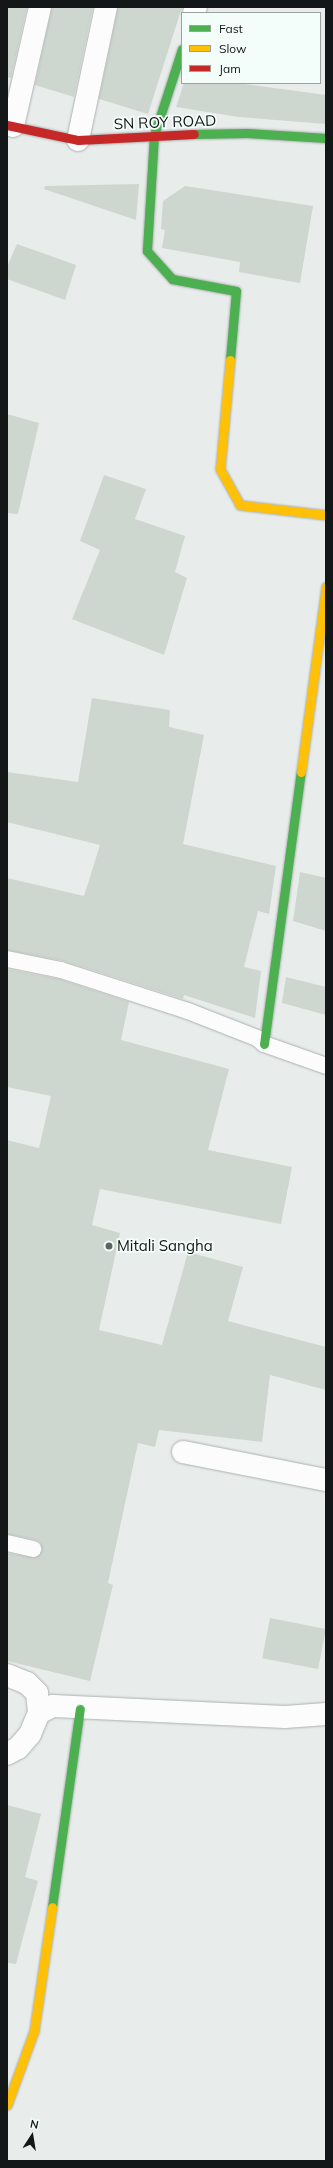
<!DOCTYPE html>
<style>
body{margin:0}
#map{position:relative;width:333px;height:2168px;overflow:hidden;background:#e8edec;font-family:Mulish,sans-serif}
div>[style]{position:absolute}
.building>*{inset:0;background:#cdd6cf;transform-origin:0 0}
.roads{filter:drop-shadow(0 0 1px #acb0af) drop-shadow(0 0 1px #acb0af)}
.lane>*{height:16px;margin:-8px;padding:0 8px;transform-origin:8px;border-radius:8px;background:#fcfcfc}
.street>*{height:22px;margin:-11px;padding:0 11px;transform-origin:11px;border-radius:11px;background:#fcfcfc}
.fast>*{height:9px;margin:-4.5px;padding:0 4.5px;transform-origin:4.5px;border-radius:4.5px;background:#4caf50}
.slow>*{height:9px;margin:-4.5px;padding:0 4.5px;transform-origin:4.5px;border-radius:4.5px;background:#ffc107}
.jam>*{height:9px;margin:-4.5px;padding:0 4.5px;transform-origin:4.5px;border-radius:4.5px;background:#c62828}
.dots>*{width:11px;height:11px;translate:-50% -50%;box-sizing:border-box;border:2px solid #f3fdfa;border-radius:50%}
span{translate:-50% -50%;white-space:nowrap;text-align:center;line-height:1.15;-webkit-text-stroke:3.5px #f3fdfa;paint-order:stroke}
.street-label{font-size:15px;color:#141717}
.poi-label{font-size:15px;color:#141717}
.left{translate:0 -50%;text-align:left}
.frame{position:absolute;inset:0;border:8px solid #141717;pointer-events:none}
.legend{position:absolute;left:181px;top:12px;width:140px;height:72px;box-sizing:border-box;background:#f3fdfa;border:1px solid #9aa19f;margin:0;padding:5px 7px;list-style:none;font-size:12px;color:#141717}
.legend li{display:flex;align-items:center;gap:8px;height:20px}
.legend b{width:20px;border:1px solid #9aa19f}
.north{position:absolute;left:12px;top:2116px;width:40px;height:40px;-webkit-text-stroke:3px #f3fdfa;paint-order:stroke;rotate:12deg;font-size:11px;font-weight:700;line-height:16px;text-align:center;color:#141717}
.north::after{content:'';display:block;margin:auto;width:14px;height:18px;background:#141717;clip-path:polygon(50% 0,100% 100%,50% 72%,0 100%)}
</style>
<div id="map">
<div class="building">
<div style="clip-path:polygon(7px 7px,27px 7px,11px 78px,7px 77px)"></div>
<div style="clip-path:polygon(52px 7px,93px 7px,74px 97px,35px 85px)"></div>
<div style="clip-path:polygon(118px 7px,182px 7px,148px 114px,99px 99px)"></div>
<div style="clip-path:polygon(184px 83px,237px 83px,326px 95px,326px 124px,239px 117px,176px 107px)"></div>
<div style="clip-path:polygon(139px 184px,136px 220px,44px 189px,45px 186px)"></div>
<div style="clip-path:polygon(185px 186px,313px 206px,300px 283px,239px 272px,240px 262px,162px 248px,165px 230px,161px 229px,163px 201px)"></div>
<div style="clip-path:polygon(17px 244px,76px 265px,65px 300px,7px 279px,7px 267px)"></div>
<div style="clip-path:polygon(7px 414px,39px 423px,18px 514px,7px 513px)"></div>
<div style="clip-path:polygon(104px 475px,146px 489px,135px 519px,185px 536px,175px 572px,187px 578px,164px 655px,72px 619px,100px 550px,80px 541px)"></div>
<div style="clip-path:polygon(92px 698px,170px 710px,169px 727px,204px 735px,183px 844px,276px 866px,269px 914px,258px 911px,244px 967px,261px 971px,255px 1018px,184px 995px,183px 999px,64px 961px,7px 950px,7px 878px,84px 896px,100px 845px,7px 822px,7px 772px,78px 782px)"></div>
<div style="clip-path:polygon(300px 872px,326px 878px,326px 931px,293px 921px)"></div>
<div style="clip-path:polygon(7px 969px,59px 979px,129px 1002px,121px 1040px,229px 1069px,208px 1150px,292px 1167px,281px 1224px,100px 1189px,92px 1225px,120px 1233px,99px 1330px,162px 1345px,188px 1252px,243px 1267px,228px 1321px,326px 1347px,326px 1390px,270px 1375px,262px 1442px,159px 1430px,155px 1447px,138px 1443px,108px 1583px,113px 1585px,90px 1681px,7px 1661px,7px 1553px,35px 1558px,42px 1551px,40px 1542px,36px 1540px,7px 1534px,7px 1140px,39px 1148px,51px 1096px,7px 1087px)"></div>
<div style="clip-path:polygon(286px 977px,326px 987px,326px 1015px,282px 1003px)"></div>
<div style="left:270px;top:1618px;width:57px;height:41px;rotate:11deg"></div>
<div style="clip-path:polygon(7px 1805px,41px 1814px,25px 1877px,38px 1881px,16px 1964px,7px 1963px)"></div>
</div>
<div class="roads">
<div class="lane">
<div style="left:7px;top:959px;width:55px;rotate:11.5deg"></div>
<div style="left:61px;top:970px;width:133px;rotate:17.9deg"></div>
<div style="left:188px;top:1011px;width:74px;rotate:21.4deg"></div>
<div style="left:257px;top:1038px;width:9px;rotate:41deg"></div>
<div style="left:264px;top:1044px;width:66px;rotate:19.5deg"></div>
<div style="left:7px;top:1543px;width:27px;rotate:13deg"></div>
</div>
<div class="street">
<div style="left:194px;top:13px;width:6px;rotate:-72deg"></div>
<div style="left:13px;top:126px;width:122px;rotate:-77.2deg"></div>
<div style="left:78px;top:140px;width:136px;rotate:-78.1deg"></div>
<div style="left:183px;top:1452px;width:146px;rotate:11.1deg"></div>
<div style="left:7px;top:1675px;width:22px;rotate:22deg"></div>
<div style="left:27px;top:1683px;width:14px;rotate:45deg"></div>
<div style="left:37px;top:1693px;width:20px;rotate:84deg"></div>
<div style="left:7px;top:1754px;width:13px;rotate:-29deg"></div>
<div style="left:18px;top:1748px;width:18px;rotate:-49deg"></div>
<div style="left:30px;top:1734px;width:23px;rotate:-67deg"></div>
<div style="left:39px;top:1713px;width:16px;rotate:-27deg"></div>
<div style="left:53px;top:1706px;width:232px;rotate:2.7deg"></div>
<div style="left:285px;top:1717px;width:41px;rotate:-4.2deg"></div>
</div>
<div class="fast">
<div style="left:182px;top:49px;width:90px;rotate:108deg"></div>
<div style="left:154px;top:135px;width:116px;rotate:93.5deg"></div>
<div style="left:147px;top:251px;width:38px;rotate:48deg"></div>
<div style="left:172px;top:279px;width:65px;rotate:10.6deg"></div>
<div style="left:236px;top:291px;width:69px;rotate:95deg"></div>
<div style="left:194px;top:134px;width:53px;rotate:-1.1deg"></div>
<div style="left:247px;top:133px;width:79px;rotate:3.6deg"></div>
<div style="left:264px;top:1044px;width:275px;rotate:-82.3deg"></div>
<div style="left:52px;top:1907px;width:200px;rotate:-82deg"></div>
</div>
<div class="slow">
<div style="left:230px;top:360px;width:109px;rotate:95.2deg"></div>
<div style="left:220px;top:469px;width:41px;rotate:60.9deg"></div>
<div style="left:240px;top:505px;width:87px;rotate:6.6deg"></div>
<div style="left:301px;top:772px;width:187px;rotate:-82.3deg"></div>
<div style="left:7px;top:2105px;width:79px;rotate:-70deg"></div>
<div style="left:34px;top:2031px;width:125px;rotate:-81.7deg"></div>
</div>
<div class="jam">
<div style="left:7px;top:125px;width:73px;rotate:11.9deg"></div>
<div style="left:78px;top:140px;width:116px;rotate:-3deg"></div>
</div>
</div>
<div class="dots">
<div style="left:109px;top:1246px;background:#5e6262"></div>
</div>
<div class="street-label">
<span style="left:165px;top:122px;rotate:-2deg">SN ROY ROAD</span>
</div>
<div class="poi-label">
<span class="left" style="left:117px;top:1246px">Mitali Sangha</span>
</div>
<div class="frame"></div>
<ul class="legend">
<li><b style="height:5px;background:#4caf50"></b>Fast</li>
<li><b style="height:5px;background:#ffc107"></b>Slow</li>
<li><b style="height:5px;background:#c62828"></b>Jam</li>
</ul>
<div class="north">N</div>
</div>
